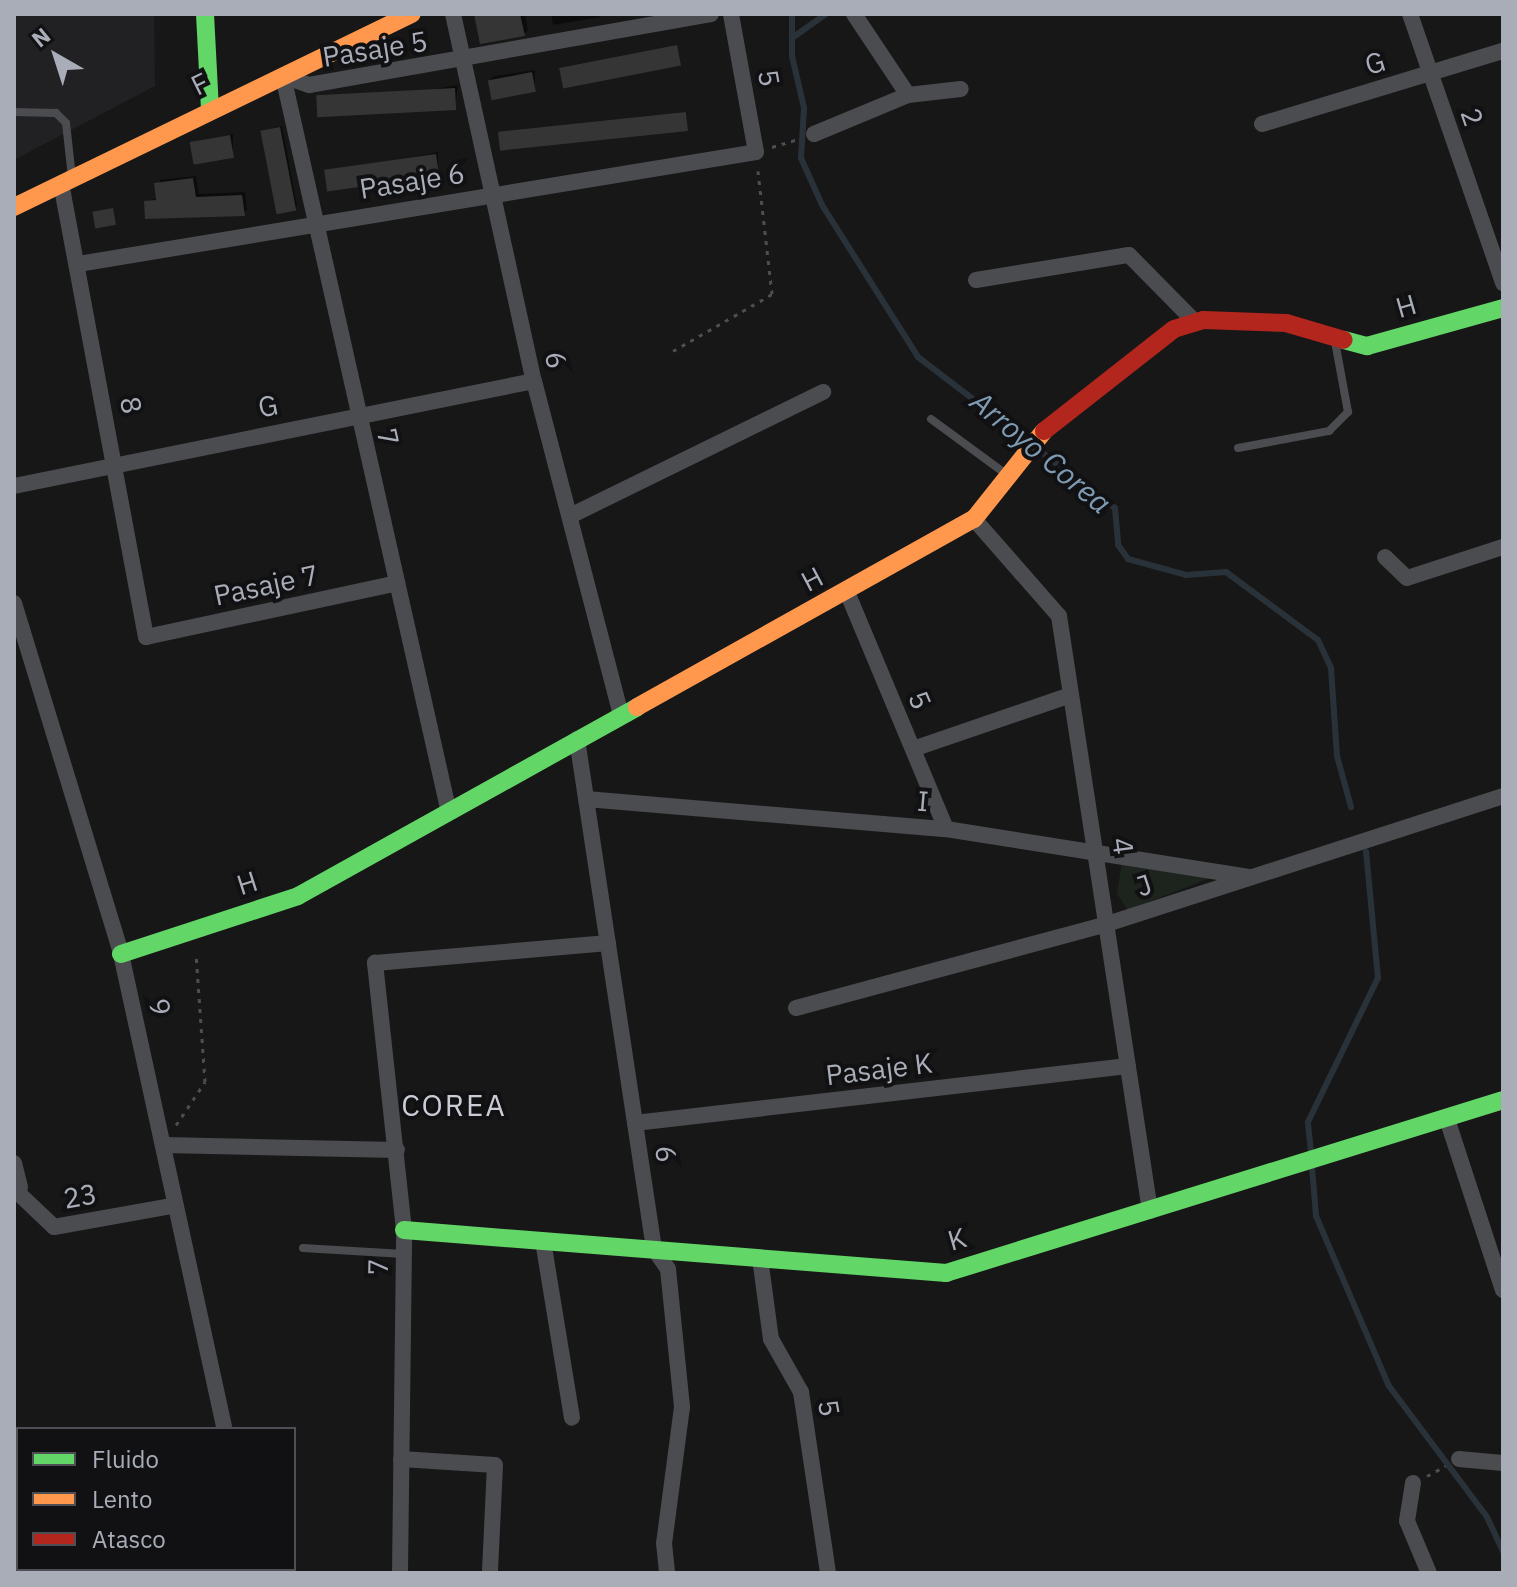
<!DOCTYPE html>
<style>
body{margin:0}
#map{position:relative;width:1517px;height:1587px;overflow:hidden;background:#171717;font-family:"IBM Plex Sans",sans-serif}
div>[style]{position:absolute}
.built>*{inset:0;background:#212123}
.green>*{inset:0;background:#1d241e}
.shadow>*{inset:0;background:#0007}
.stream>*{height:6px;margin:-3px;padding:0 3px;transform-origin:3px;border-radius:3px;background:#2a3239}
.building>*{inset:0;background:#353536;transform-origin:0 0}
.path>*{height:3px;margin-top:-1.5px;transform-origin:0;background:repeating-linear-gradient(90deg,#4d4e52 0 4px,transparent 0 10px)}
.lane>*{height:8px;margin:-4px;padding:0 4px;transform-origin:4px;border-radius:4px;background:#4b4c50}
.street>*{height:16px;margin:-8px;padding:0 8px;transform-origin:8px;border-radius:8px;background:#4b4c50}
.fast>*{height:18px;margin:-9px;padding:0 9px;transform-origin:9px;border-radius:9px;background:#63d668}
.slow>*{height:18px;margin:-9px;padding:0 9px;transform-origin:9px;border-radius:9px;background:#ff974d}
.jam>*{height:18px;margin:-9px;padding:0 9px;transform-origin:9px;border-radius:9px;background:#b3261e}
span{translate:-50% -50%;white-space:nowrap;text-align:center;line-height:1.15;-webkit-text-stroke:8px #111113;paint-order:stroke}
.street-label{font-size:28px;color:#a8adb8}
.water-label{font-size:30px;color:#7f9bb3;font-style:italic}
.neighbourhood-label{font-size:30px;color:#c9ccd4;letter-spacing:2px}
.frame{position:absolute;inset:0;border:16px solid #a8adb8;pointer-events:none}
.legend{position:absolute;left:16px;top:1427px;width:280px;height:144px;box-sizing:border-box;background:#111113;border:2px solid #4d4f55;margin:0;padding:10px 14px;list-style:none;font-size:24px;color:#a8adb8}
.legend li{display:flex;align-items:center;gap:16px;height:40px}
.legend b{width:40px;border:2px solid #4d4f55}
.north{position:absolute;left:16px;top:16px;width:80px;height:80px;-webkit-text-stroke:6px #111113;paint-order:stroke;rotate:321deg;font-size:22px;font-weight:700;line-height:32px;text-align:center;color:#a8adb8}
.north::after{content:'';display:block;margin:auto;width:28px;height:36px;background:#a8adb8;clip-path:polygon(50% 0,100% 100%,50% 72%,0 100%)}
</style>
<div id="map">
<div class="built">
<div style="clip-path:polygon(14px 14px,154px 14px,155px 86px,14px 160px)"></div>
</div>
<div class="green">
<div style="clip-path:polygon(1122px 862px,1210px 878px,1128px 910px,1117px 894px)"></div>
</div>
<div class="shadow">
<div style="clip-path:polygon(477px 14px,525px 14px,528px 30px,524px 34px)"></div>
<div style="clip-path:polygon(551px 14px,600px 14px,601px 17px,553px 25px)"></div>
<div style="clip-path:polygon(535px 70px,535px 90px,490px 80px,494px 76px)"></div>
<div style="clip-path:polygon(458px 85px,455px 108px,320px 112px,324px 108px)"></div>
<div style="clip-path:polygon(687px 112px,687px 129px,504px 145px)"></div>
<div style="clip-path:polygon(282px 126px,297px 206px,295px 208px,262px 131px)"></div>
<div style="clip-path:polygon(233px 134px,233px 156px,192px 143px,195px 141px)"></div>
<div style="clip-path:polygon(438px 152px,438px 174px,328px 176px,331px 173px)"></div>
<div style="clip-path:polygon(196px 176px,199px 194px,245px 192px,247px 211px,146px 202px,157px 198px,160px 180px)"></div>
</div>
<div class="stream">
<div style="left:792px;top:14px;width:42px;rotate:90deg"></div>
<div style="left:792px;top:56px;width:53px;rotate:77deg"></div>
<div style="left:804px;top:108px;width:50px;rotate:93.4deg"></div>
<div style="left:801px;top:158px;width:51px;rotate:65.9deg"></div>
<div style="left:822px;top:205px;width:180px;rotate:57.7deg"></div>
<div style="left:918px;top:357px;width:138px;rotate:37.4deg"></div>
<div style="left:792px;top:38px;width:42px;rotate:-35.2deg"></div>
<div style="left:1036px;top:448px;width:99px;rotate:37.2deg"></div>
<div style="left:1115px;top:508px;width:37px;rotate:85deg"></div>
<div style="left:1118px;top:545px;width:17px;rotate:54deg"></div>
<div style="left:1128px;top:559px;width:60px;rotate:15.4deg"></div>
<div style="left:1186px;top:575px;width:40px;rotate:-4.3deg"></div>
<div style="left:1226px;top:572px;width:114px;rotate:36.5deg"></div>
<div style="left:1318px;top:640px;width:31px;rotate:65deg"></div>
<div style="left:1331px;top:668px;width:88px;rotate:86.1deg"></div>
<div style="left:1337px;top:756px;width:53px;rotate:74.6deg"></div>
<div style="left:1311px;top:1152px;width:30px;rotate:-96deg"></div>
<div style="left:1308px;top:1122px;width:160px;rotate:-64.1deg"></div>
<div style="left:1378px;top:978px;width:127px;rotate:-95.4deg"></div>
<div style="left:1312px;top:1167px;width:49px;rotate:85.3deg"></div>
<div style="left:1316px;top:1216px;width:185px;rotate:66.8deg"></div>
<div style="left:1389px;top:1386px;width:164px;rotate:53.2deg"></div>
<div style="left:1487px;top:1517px;width:38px;rotate:65deg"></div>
</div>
<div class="building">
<div style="clip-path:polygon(474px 14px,520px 14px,525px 36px,480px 44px)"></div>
<div style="left:677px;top:45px;width:21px;height:120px;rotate:79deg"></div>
<div style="left:532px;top:72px;width:20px;height:45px;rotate:79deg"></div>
<div style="left:455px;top:88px;width:22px;height:139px;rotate:87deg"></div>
<div style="left:686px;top:112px;width:19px;height:189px;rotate:84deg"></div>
<div style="left:280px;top:127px;width:85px;height:20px;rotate:79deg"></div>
<div style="left:230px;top:135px;width:23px;height:41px;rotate:80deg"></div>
<div style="left:436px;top:154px;width:22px;height:113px;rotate:82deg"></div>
<div style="clip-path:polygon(193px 178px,196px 197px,242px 195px,245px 216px,145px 219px,144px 201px,156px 200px,154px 183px)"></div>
<div style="left:113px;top:208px;width:17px;height:21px;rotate:80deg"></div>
</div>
<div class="path">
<div style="left:772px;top:147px;width:28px;rotate:-17deg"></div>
<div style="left:673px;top:351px;width:114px;rotate:-29.9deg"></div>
<div style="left:772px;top:294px;width:124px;rotate:-96.5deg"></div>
<div style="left:176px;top:1125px;width:52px;rotate:-56deg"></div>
<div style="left:205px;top:1082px;width:129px;rotate:-94deg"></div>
<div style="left:1427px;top:1476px;width:21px;rotate:-29deg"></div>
</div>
<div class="lane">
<div style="left:14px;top:112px;width:42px;rotate:1.4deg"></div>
<div style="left:56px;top:113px;width:14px;rotate:45deg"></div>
<div style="left:66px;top:123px;width:54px;rotate:83.7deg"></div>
<div style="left:931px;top:419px;width:93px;rotate:36.3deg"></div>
<div style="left:1238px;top:448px;width:93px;rotate:-10.6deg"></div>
<div style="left:1329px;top:431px;width:27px;rotate:-45deg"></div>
<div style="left:1348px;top:412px;width:72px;rotate:-100.4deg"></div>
<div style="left:303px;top:1248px;width:101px;rotate:3.4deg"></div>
</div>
<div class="street">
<div style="left:453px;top:14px;width:376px;rotate:77.6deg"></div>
<div style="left:534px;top:381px;width:345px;rotate:75.4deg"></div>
<div style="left:854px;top:14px;width:97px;rotate:56.3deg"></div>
<div style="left:1410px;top:14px;width:285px;rotate:70.9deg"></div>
<div style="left:283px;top:76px;width:750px;rotate:77.3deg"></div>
<div style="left:283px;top:76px;width:28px;rotate:19deg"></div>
<div style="left:309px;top:85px;width:408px;rotate:-10deg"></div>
<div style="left:1262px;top:124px;width:252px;rotate:-16.9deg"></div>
<div style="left:814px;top:134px;width:102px;rotate:-22.5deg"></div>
<div style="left:908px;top:95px;width:53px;rotate:-6.5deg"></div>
<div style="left:61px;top:183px;width:462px;rotate:79.4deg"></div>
<div style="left:146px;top:637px;width:257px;rotate:-12.1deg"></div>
<div style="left:78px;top:264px;width:687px;rotate:-9.38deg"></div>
<div style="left:756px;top:152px;width:140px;rotate:-100.3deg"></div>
<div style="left:976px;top:280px;width:155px;rotate:-9.3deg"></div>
<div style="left:1129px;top:255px;width:94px;rotate:45.4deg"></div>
<div style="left:14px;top:486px;width:530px;rotate:-11.42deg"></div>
<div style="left:570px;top:516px;width:282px;rotate:-26.1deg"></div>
<div style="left:974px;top:519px;width:129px;rotate:48.8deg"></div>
<div style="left:1059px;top:616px;width:602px;rotate:81.3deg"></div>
<div style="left:1385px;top:557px;width:30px;rotate:44deg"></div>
<div style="left:1407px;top:578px;width:101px;rotate:-17.9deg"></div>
<div style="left:847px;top:592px;width:257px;rotate:67.3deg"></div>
<div style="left:14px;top:603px;width:367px;rotate:73deg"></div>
<div style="left:121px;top:954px;width:486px;rotate:77.7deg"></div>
<div style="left:577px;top:739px;width:516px;rotate:81.41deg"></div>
<div style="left:654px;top:1249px;width:24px;rotate:55deg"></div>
<div style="left:668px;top:1269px;width:139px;rotate:84.2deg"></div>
<div style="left:682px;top:1407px;width:137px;rotate:97.5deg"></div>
<div style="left:664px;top:1543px;width:30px;rotate:84deg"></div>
<div style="left:913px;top:749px;width:167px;rotate:-18.9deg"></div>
<div style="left:586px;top:799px;width:361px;rotate:4.8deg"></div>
<div style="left:946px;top:829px;width:308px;rotate:9deg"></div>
<div style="left:796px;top:1008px;width:322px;rotate:-15.1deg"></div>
<div style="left:1107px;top:924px;width:416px;rotate:-17.9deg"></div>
<div style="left:1447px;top:1119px;width:180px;rotate:71.9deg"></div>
<div style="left:635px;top:1123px;width:496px;rotate:-6.6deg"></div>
<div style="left:163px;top:1145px;width:234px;rotate:1.2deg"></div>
<div style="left:14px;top:1163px;width:25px;rotate:76deg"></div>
<div style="left:14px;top:1189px;width:55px;rotate:43.5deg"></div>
<div style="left:54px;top:1227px;width:120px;rotate:-10.1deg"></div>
<div style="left:543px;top:1241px;width:179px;rotate:80.7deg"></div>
<div style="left:760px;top:1258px;width:82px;rotate:82.3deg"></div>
<div style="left:771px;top:1339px;width:61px;rotate:60.5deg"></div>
<div style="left:801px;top:1392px;width:183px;rotate:81.5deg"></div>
<div style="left:401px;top:1459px;width:94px;rotate:3.7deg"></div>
<div style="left:495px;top:1465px;width:108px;rotate:92.7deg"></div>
<div style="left:1459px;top:1459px;width:44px;rotate:5.2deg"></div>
<div style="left:1413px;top:1483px;width:38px;rotate:99deg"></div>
<div style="left:1407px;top:1521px;width:56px;rotate:67.1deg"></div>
<div style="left:259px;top:1569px;width:4px;rotate:76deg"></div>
<div style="left:400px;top:1573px;width:343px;rotate:-89.3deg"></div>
<div style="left:404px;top:1230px;width:269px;rotate:-96.2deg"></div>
<div style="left:375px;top:963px;width:234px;rotate:-4.9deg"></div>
</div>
<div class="fast">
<div style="left:205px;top:14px;width:96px;rotate:87deg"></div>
<div style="left:1344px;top:340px;width:24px;rotate:15deg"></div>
<div style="left:1367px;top:346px;width:141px;rotate:-15.6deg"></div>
<div style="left:121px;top:954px;width:186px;rotate:-18.1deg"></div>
<div style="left:298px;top:896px;width:388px;rotate:-29.1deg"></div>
<div style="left:404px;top:1230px;width:544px;rotate:4.54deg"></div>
<div style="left:946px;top:1273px;width:583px;rotate:-17.25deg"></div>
</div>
<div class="slow">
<div style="left:14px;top:207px;width:442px;rotate:-25.9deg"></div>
<div style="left:637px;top:707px;width:386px;rotate:-29.2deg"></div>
<div style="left:974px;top:519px;width:112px;rotate:-51.5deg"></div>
</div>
<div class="jam">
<div style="left:1044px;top:431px;width:165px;rotate:-38.1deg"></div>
<div style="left:1174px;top:329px;width:31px;rotate:-17deg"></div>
<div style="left:1204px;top:320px;width:82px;rotate:2.1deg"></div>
<div style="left:1286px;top:323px;width:60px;rotate:16.3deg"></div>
</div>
<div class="street-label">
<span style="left:375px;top:49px;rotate:-9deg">Pasaje 5</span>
<span style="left:1375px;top:63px;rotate:-17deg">G</span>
<span style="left:769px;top:78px;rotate:80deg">5</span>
<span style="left:200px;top:84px;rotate:-26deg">F</span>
<span style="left:1472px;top:117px;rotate:71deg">2</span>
<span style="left:412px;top:181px;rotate:-9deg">Pasaje 6</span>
<span style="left:1406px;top:306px;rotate:-16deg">H</span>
<span style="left:556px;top:360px;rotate:77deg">6</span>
<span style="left:131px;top:405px;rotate:79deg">8</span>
<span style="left:268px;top:406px;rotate:-11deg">G</span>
<span style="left:388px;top:437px;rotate:77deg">7</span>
<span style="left:812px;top:579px;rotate:-28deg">H</span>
<span style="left:266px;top:585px;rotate:-12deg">Pasaje 7</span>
<span style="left:920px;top:700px;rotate:67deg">5</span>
<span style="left:923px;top:801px;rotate:5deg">I</span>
<span style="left:1123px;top:846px;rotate:82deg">4</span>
<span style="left:247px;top:883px;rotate:-18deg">H</span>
<span style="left:1144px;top:885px;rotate:-18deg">J</span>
<span style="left:160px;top:1007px;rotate:78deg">9</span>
<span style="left:879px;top:1069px;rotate:-7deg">Pasaje K</span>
<span style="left:666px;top:1154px;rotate:82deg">6</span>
<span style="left:80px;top:1196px;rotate:-10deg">23</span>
<span style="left:957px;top:1239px;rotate:-16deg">K</span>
<span style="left:378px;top:1267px;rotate:-89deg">7</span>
<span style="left:829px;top:1408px;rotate:80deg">5</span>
</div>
<div class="water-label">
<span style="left:1041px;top:452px;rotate:40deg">Arroyo Corea</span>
</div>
<div class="neighbourhood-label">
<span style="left:454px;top:1105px">COREA</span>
</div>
<div class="frame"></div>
<ul class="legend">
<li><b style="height:10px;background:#63d668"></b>Fluido</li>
<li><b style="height:10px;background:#ff974d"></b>Lento</li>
<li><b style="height:10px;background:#b3261e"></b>Atasco</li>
</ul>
<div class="north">N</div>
</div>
